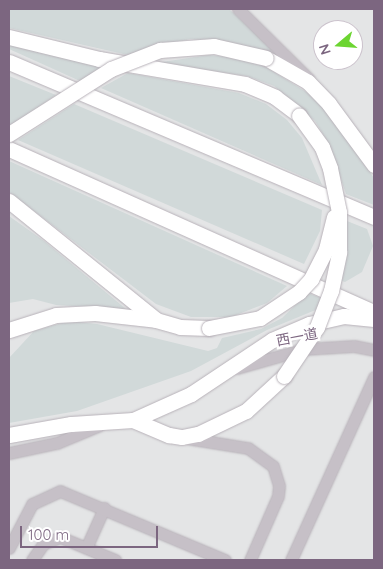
<!DOCTYPE html>
<meta charset="utf-8">
<style>
body{margin:0}
#map{position:relative;width:383px;height:569px;overflow:hidden;background:#f1f5f3;font-family:Quicksand,"Noto Sans SC",sans-serif}
div>[style]{position:absolute}
.built>*{inset:0;background:#e4e5e6}
.green>*{inset:0;background:#d1d9d9}
.roads{filter:drop-shadow(0 0 1px #b8b2b9) drop-shadow(0 0 1px #b8b2b9)}
.minor>*{height:11px;margin:-5.5px;padding:0 5.5px;transform-origin:5.5px;border-radius:5.5px;background:#c6c0c7}
.major>*{height:15px;margin:-7.5px;padding:0 7.5px;transform-origin:7.5px;border-radius:7.5px;background:#fff}
.bridges{filter:drop-shadow(0 0 1px #b8b2b9) drop-shadow(0 0 1px #b8b2b9)}
.major-bridge>*{height:15px;margin:-7.5px;padding:0 7.5px;transform-origin:7.5px;border-radius:7.5px;background:#fff}
span{translate:-50% -50%;white-space:nowrap;text-align:center;line-height:1.15;-webkit-text-stroke:5px #fff;paint-order:stroke}
.street-label{font-size:14px;color:#7c6680}
.frame{position:absolute;inset:0;border:10px solid #7c6680;pointer-events:none}
.north{position:absolute;left:313px;top:20px;width:50px;height:50px;box-sizing:border-box;background:#fff;border:1px solid #cbc2cc;border-radius:50%;rotate:252deg;font-size:14px;font-weight:700;line-height:20px;text-align:center;color:#7c6680}
.north::after{content:'';display:block;margin:auto;width:18px;height:22px;background:#6cd531;clip-path:polygon(50% 0,100% 100%,50% 72%,0 100%)}
.scale{position:absolute;left:20px;top:526px;width:138px;height:22px;box-sizing:border-box;border:2px solid #7c6680;border-top:0;padding-left:6px;font-size:15px;line-height:18px;white-space:nowrap;color:#7c6680;-webkit-text-stroke:4px #fff;paint-order:stroke}
</style>
<div id="map">
<div class="built">
<div style="clip-path:polygon(evenodd,9px 9px,374px 9px,374px 560px,9px 560px,9px 9px,323px 30px,353px 30px,353px 60px,323px 60px,323px 30px)"></div>
</div>
<div class="green">
<div style="clip-path:polygon(9px 9px,229px 9px,272px 49px,270px 53px,221px 41px,190px 39px,128px 55px,9px 28px)"></div>
<div style="clip-path:polygon(9px 45px,103px 67px,80px 81px,9px 49px)"></div>
<div style="clip-path:polygon(209px 55px,238px 58px,266px 67px,311px 95px,327px 111px,374px 178px,374px 205px,346px 194px,329px 144px,315px 121px,274px 86px,247px 76px,155px 63px)"></div>
<div style="clip-path:polygon(128px 73px,239px 93px,266px 104px,287px 120px,302px 138px,322px 185px,101px 88px)"></div>
<div style="clip-path:polygon(9px 76px,56px 95px,9px 127px)"></div>
<div style="clip-path:polygon(74px 104px,322px 210px,320px 231px,304px 264px,18px 140px)"></div>
<div style="clip-path:polygon(9px 161px,287px 286px,267px 303px,231px 317px,191px 317px,156px 304px,9px 192px)"></div>
<div style="clip-path:polygon(9px 216px,44px 241px,126px 309px,56px 305px,33px 299px,9px 303px)"></div>
<div style="clip-path:polygon(347px 221px,367px 229px,373px 246px,362px 272px,345px 282px,342px 281px)"></div>
<div style="clip-path:polygon(308px 293px,321px 298px,318px 309px,267px 330px,191px 371px,77px 411px,9px 423px,9px 358px,34px 331px,69px 321px,97px 324px,208px 351px,217px 348px,222px 338px,261px 329px,282px 318px)"></div>
</div>
<div class="roads">
<div class="minor">
<div style="left:238px;top:9px;width:100px;rotate:44.6deg"></div>
<div style="left:237px;top:368px;width:70px;rotate:-15.8deg"></div>
<div style="left:304px;top:349px;width:50px;rotate:-3.4deg"></div>
<div style="left:354px;top:346px;width:20px;rotate:11deg"></div>
<div style="left:186px;top:438px;width:63px;rotate:9.2deg"></div>
<div style="left:248px;top:448px;width:31px;rotate:36deg"></div>
<div style="left:273px;top:466px;width:21px;rotate:73deg"></div>
<div style="left:279px;top:486px;width:10px;rotate:96deg"></div>
<div style="left:278px;top:496px;width:70px;rotate:113.6deg"></div>
<div style="left:9px;top:453px;width:49px;rotate:-11.8deg"></div>
<div style="left:57px;top:443px;width:47px;rotate:-22.7deg"></div>
<div style="left:87px;top:546px;width:42px;rotate:-65.9deg"></div>
<div style="left:9px;top:548px;width:50px;rotate:-62.4deg"></div>
<div style="left:32px;top:504px;width:31px;rotate:-25deg"></div>
<div style="left:60px;top:491px;width:179px;rotate:22.7deg"></div>
<div style="left:32px;top:560px;width:19px;rotate:-55deg"></div>
<div style="left:43px;top:544px;width:18px;rotate:-22deg"></div>
<div style="left:60px;top:537px;width:60px;rotate:22.7deg"></div>
<div style="left:291px;top:560px;width:201px;rotate:-65.6deg"></div>
</div>
<div class="major">
<div style="left:9px;top:37px;width:93px;rotate:13.7deg"></div>
<div style="left:99px;top:59px;width:148px;rotate:9.7deg"></div>
<div style="left:245px;top:84px;width:33px;rotate:23deg"></div>
<div style="left:275px;top:97px;width:30px;rotate:37deg"></div>
<div style="left:266px;top:58px;width:48px;rotate:29.7deg"></div>
<div style="left:308px;top:82px;width:30px;rotate:46deg"></div>
<div style="left:329px;top:104px;width:76px;rotate:53.6deg"></div>
<div style="left:9px;top:62px;width:397px;rotate:23deg"></div>
<div style="left:9px;top:149px;width:400px;rotate:24.1deg"></div>
<div style="left:9px;top:201px;width:188px;rotate:38.9deg"></div>
<div style="left:9px;top:330px;width:49px;rotate:-17.7deg"></div>
<div style="left:56px;top:315px;width:39px;rotate:-3deg"></div>
<div style="left:95px;top:313px;width:61px;rotate:6.5deg"></div>
<div style="left:156px;top:320px;width:25px;rotate:16deg"></div>
<div style="left:180px;top:327px;width:29px;rotate:2deg"></div>
<div style="left:133px;top:420px;width:39px;rotate:23deg"></div>
<div style="left:169px;top:435px;width:13px;rotate:9deg"></div>
<div style="left:182px;top:437px;width:16px;rotate:-11deg"></div>
<div style="left:198px;top:434px;width:53px;rotate:-25.6deg"></div>
<div style="left:246px;top:411px;width:52px;rotate:-42.6deg"></div>
<div style="left:9px;top:435px;width:63px;rotate:-10.1deg"></div>
<div style="left:71px;top:424px;width:62px;rotate:-3.7deg"></div>
<div style="left:133px;top:420px;width:64px;rotate:-24.1deg"></div>
<div style="left:191px;top:394px;width:97px;rotate:-33.7deg"></div>
<div style="left:272px;top:340px;width:40px;rotate:-23.4deg"></div>
<div style="left:309px;top:324px;width:36px;rotate:-13deg"></div>
<div style="left:344px;top:316px;width:30px;rotate:6deg"></div>
</div>
</div>
<div class="bridges">
<div class="major-bridge">
<div style="left:9px;top:134px;width:121px;rotate:-32.5deg"></div>
<div style="left:111px;top:69px;width:53px;rotate:-21.2deg"></div>
<div style="left:160px;top:50px;width:54px;rotate:-4.2deg"></div>
<div style="left:214px;top:46px;width:53px;rotate:13deg"></div>
<div style="left:209px;top:328px;width:52px;rotate:-11.1deg"></div>
<div style="left:260px;top:318px;width:47px;rotate:-33.7deg"></div>
<div style="left:299px;top:292px;width:18px;rotate:-47deg"></div>
<div style="left:311px;top:279px;width:34px;rotate:-63deg"></div>
<div style="left:326px;top:249px;width:33px;rotate:-76deg"></div>
<div style="left:284px;top:376px;width:59px;rotate:-56deg"></div>
<div style="left:317px;top:327px;width:39px;rotate:-69deg"></div>
<div style="left:331px;top:291px;width:40px;rotate:-78deg"></div>
<div style="left:339px;top:252px;width:40px;rotate:-90deg"></div>
<div style="left:339px;top:212px;width:45px;rotate:-101.6deg"></div>
<div style="left:330px;top:168px;width:22px;rotate:-111deg"></div>
<div style="left:322px;top:147px;width:39px;rotate:-126deg"></div>
</div>
</div>
<div class="street-label">
<span style="left:297px;top:337px;rotate:-11deg">西一道</span>
</div>
<div class="frame"></div>
<div class="north">N</div>
<div class="scale">100 m</div>
</div>
